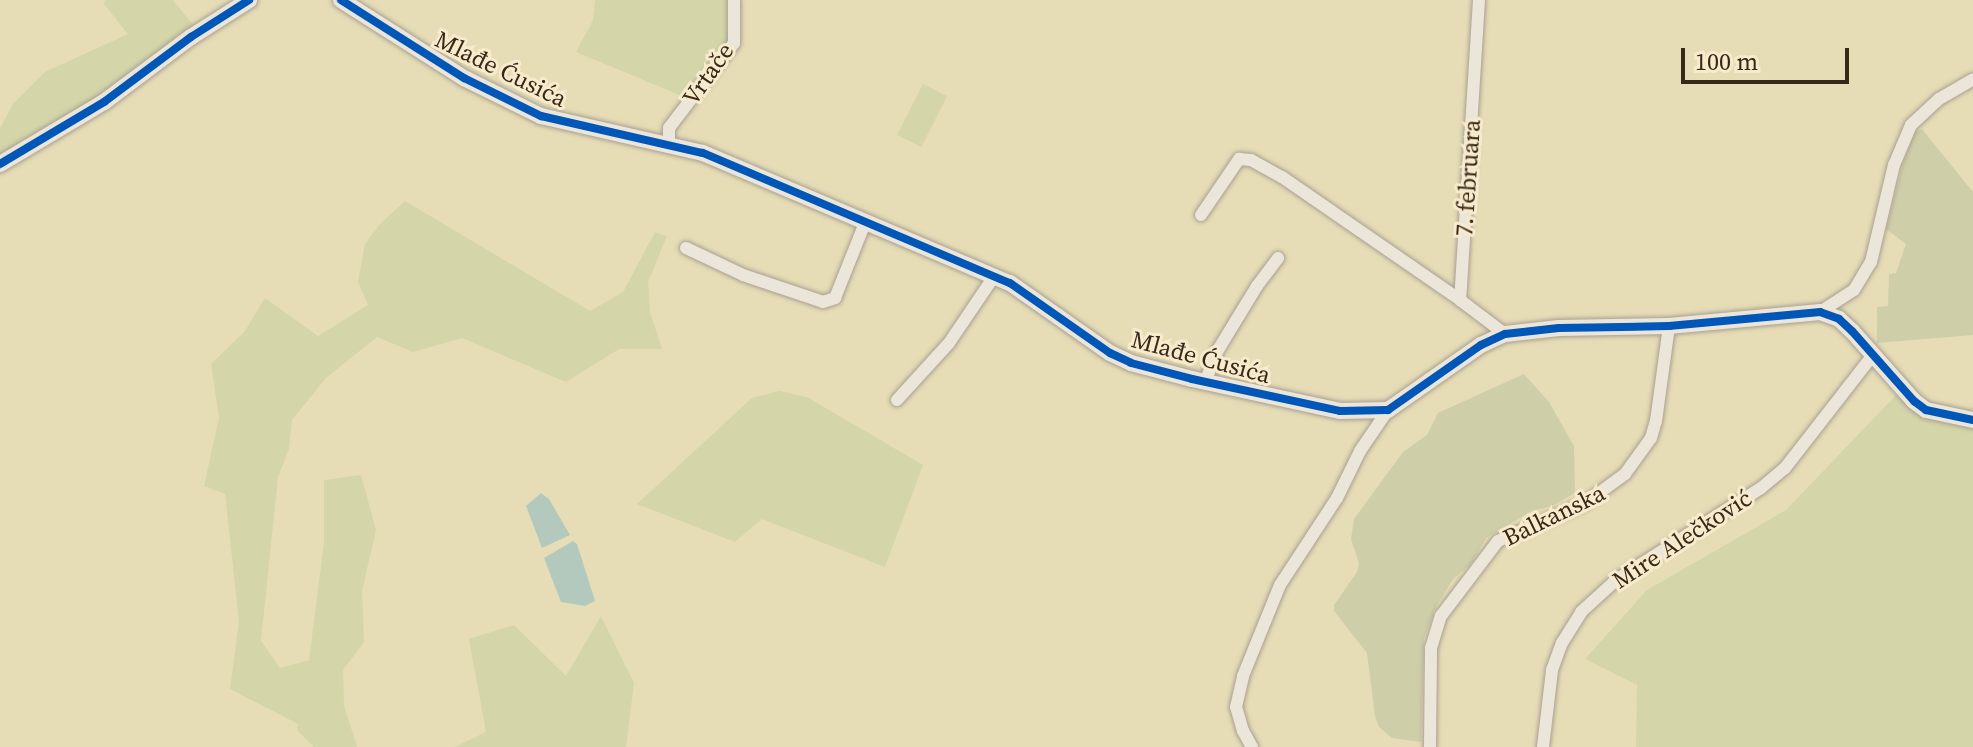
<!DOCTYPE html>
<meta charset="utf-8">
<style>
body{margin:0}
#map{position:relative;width:1973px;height:747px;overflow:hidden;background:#e4dcc8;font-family:"Source Serif 4",serif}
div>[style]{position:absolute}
.farmland>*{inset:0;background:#e6ddb6;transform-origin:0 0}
.green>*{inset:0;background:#d4d5a9;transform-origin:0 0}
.cemetery>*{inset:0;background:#cecea9}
.water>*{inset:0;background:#b4c9bd}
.roads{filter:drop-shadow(0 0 2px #a9a092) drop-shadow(0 0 2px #a9a092)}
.minor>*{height:12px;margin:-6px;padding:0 6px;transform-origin:6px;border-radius:6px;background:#ece6da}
.tertiary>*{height:16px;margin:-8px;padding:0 8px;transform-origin:8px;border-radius:8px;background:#ece6da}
.cycleway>*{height:8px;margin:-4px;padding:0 4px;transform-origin:4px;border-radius:4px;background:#0057b8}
span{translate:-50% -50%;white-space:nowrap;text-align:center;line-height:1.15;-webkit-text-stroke:6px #f7ebcb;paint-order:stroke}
.street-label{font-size:24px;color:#37281a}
.scale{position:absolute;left:1681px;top:48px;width:168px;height:36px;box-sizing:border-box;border:4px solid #37281a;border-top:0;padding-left:10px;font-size:24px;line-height:28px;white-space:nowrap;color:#37281a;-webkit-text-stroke:6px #f7ebcb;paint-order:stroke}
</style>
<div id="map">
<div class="farmland">
<div style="left:0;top:0;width:1973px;height:747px"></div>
</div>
<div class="green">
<div style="clip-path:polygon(107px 0,173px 0,193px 25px,105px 96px,0 156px,0 128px,13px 104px,45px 72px,128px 34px,103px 3px)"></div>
<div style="clip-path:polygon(595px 0,728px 0,730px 31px,726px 48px,682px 96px,576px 52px,593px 20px)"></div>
<div style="left:923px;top:84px;width:27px;height:57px;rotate:27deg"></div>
<div style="clip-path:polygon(405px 201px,590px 311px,623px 292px,655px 232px,667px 236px,648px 282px,650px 312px,662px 349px,619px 349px,566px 382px,462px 338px,413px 352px,377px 337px,326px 378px,292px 420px,289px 449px,278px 477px,261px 641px,280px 668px,309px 660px,324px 543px,324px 480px,361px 475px,376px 530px,362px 591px,364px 642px,343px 670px,344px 705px,357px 747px,314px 747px,297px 730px,298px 724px,230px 689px,239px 621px,225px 494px,204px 486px,219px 418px,211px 364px,245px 331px,265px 298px,318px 336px,368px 305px,358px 282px,365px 244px,381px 223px)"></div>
<div style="clip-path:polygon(779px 391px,807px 397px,923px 465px,885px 567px,762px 519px,735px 542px,637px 504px,752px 398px)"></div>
<div style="clip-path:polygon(1898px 393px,1973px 416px,1973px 747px,1636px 747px,1637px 685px,1585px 659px,1647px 590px,1786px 510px)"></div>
<div style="clip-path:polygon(601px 616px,634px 683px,626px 747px,455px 747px,486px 732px,469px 639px,514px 625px,566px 676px)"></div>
</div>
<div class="cemetery">
<div style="clip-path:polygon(1922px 129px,1973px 192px,1973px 335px,1877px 343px,1877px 307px,1888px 306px,1889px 274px,1896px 273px,1906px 244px,1886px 229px,1904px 159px,1915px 132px)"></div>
<div style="clip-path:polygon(1524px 374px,1549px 402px,1574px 446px,1575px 493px,1552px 506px,1532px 511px,1486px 538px,1471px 564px,1453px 579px,1437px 605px,1424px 638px,1421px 742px,1392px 738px,1379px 727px,1375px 716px,1367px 653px,1334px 611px,1334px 605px,1357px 572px,1359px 563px,1351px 539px,1354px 519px,1403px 452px,1427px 435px,1438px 413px)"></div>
</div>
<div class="water">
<div style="clip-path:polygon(541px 493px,549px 499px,570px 535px,542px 548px,526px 506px)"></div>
<div style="clip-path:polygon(573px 541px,577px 544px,595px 601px,585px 606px,561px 602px,544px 558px)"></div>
</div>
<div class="roads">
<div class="minor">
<div style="left:1479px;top:0;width:301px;rotate:93.6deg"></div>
<div style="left:1460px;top:300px;width:56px;rotate:37.1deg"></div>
<div style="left:669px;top:143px;width:15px;rotate:-90deg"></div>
<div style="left:669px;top:128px;width:107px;rotate:-52.6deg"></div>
<div style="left:734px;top:43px;width:43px;rotate:-90deg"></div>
<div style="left:1201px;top:215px;width:68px;rotate:-55.8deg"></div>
<div style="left:1239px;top:159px;width:12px;rotate:5deg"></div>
<div style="left:1251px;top:160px;width:35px;rotate:29deg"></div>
<div style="left:1282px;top:177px;width:216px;rotate:34.6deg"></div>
<div style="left:686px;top:248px;width:63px;rotate:25.3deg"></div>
<div style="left:743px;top:275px;width:84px;rotate:18.6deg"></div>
<div style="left:823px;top:302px;width:13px;rotate:-18deg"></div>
<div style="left:835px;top:298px;width:81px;rotate:-68.2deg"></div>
<div style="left:1820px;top:312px;width:40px;rotate:-32.9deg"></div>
<div style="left:1854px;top:290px;width:33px;rotate:-59deg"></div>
<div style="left:1871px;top:262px;width:100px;rotate:-76.7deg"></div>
<div style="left:1894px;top:165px;width:43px;rotate:-67deg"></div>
<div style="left:1911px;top:125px;width:38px;rotate:-43deg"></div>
<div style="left:1939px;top:99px;width:39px;rotate:-30deg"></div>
<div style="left:1205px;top:382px;width:35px;rotate:-68deg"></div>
<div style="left:1218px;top:350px;width:75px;rotate:-58.6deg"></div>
<div style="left:1257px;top:286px;width:35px;rotate:-53deg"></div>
<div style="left:897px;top:400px;width:77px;rotate:-47.6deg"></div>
<div style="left:949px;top:343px;width:78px;rotate:-55.9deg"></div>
<div style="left:1252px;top:747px;width:18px;rotate:-119deg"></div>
<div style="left:1243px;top:731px;width:25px;rotate:-106deg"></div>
<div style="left:1236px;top:707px;width:32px;rotate:-77deg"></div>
<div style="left:1243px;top:676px;width:98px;rotate:-67.9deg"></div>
<div style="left:1280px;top:585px;width:104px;rotate:-56.8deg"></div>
<div style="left:1337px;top:498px;width:52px;rotate:-63.9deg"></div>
<div style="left:1360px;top:451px;width:50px;rotate:-55.7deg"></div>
<div style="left:1430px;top:747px;width:99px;rotate:-89.4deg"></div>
<div style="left:1431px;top:648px;width:34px;rotate:-73deg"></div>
<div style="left:1441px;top:616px;width:94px;rotate:-52.8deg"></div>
<div style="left:1498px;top:541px;width:94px;rotate:-23.3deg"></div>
<div style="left:1584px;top:504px;width:51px;rotate:-36.2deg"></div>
<div style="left:1625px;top:474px;width:44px;rotate:-54.2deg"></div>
<div style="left:1651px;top:438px;width:18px;rotate:-74deg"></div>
<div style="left:1656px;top:421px;width:96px;rotate:-82.2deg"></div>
<div style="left:1543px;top:747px;width:78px;rotate:-83.3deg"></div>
<div style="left:1552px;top:670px;width:29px;rotate:-70deg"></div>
<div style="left:1562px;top:643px;width:36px;rotate:-58deg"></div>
<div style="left:1581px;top:612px;width:47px;rotate:-42.4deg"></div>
<div style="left:1616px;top:580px;width:172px;rotate:-32.4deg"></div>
<div style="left:1761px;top:488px;width:31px;rotate:-40deg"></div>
<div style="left:1785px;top:468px;width:143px;rotate:-52.1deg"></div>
</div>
<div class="tertiary">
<div style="left:341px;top:0;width:146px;rotate:32.4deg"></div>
<div style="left:464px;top:78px;width:86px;rotate:26.3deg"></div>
<div style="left:541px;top:116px;width:166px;rotate:12.9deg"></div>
<div style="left:703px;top:153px;width:333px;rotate:23deg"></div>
<div style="left:1010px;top:283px;width:122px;rotate:35deg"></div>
<div style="left:1110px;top:353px;width:23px;rotate:25deg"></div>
<div style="left:1131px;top:363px;width:63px;rotate:14.7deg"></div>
<div style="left:1192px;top:379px;width:151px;rotate:12.2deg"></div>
<div style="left:1340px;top:411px;width:48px;rotate:-1.2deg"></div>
<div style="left:1388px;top:410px;width:113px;rotate:-35deg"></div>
<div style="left:1481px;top:345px;width:26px;rotate:-25deg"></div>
<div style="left:1505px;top:334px;width:54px;rotate:-6.3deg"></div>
<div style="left:1559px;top:328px;width:110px;rotate:-1deg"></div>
<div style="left:1669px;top:326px;width:152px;rotate:-5.3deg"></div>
<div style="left:1820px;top:312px;width:20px;rotate:20deg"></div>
<div style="left:1839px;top:319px;width:18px;rotate:43deg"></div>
<div style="left:1852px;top:331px;width:94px;rotate:48.5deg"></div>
<div style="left:1914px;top:401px;width:15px;rotate:37deg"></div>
<div style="left:1926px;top:410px;width:48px;rotate:12deg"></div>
<div style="left:0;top:164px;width:121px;rotate:-30.8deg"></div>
<div style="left:104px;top:102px;width:109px;rotate:-36.8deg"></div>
<div style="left:191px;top:37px;width:69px;rotate:-32.5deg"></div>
</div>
</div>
<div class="cycleway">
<div style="left:341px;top:0;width:146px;rotate:32.4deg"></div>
<div style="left:464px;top:78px;width:86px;rotate:26.3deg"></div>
<div style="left:541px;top:116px;width:166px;rotate:12.9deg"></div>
<div style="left:703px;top:153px;width:333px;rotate:23deg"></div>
<div style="left:1010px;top:283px;width:122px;rotate:35deg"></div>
<div style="left:1110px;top:353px;width:23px;rotate:25deg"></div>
<div style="left:1131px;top:363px;width:63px;rotate:14.7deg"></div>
<div style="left:1192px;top:379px;width:151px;rotate:12.2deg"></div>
<div style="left:1340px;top:411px;width:48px;rotate:-1.2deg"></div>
<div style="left:1388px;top:410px;width:113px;rotate:-35deg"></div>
<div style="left:1481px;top:345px;width:26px;rotate:-25deg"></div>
<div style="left:1505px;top:334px;width:54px;rotate:-6.3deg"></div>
<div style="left:1559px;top:328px;width:110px;rotate:-1deg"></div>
<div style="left:1669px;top:326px;width:152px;rotate:-5.3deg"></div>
<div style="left:1820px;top:312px;width:20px;rotate:20deg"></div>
<div style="left:1839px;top:319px;width:18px;rotate:43deg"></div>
<div style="left:1852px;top:331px;width:94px;rotate:48.5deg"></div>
<div style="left:1914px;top:401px;width:15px;rotate:37deg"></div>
<div style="left:1926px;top:410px;width:48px;rotate:12deg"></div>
<div style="left:0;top:164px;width:121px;rotate:-30.8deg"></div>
<div style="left:104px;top:102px;width:109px;rotate:-36.8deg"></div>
<div style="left:191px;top:37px;width:69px;rotate:-32.5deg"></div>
</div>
<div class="street-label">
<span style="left:501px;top:69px;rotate:26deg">Mlađe Ćusića</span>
<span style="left:708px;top:74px;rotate:-55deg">Vrtače</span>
<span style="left:1468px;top:178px;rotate:-86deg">7. februara</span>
<span style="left:1201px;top:357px;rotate:15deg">Mlađe Ćusića</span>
<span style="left:1554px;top:515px;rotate:-26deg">Balkanska</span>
<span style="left:1682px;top:539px;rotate:-33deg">Mire Alečković</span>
</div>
<div class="scale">100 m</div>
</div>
